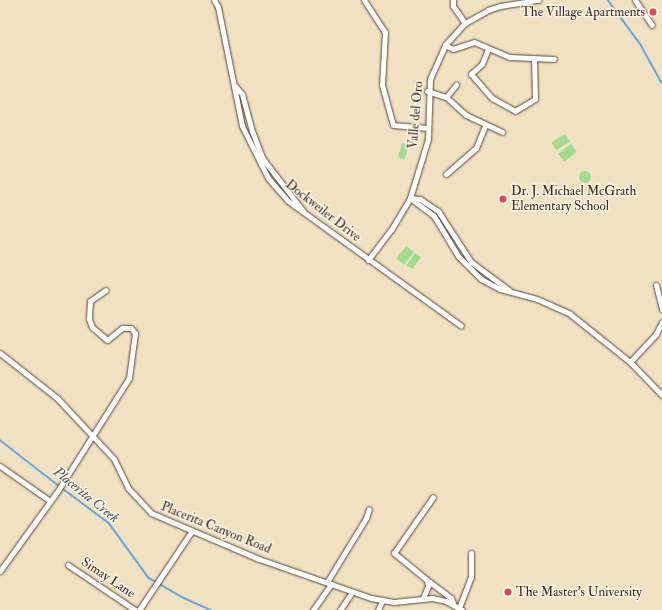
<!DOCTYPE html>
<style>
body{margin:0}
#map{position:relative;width:662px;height:610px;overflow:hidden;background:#f1e2c3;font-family:"IM FELL Double Pica",serif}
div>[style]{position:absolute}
.green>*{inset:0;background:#a4dc8f;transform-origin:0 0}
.round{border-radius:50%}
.stream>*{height:1.5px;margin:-0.75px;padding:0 0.75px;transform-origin:0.75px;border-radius:0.75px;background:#6ba5db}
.roads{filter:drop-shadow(0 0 1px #564637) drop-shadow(0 0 1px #564637)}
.minor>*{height:5px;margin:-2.5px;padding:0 2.5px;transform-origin:2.5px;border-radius:2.5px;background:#fff}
.dots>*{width:11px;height:11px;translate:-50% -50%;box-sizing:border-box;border:2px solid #fcf5e5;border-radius:50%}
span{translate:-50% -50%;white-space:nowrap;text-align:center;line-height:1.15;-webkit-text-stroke:3px #fcf5e5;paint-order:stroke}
.poi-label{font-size:13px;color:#3b2a1e}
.right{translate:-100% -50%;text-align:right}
.left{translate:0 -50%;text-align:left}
.street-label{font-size:13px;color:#3b2a1e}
.water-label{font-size:14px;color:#4c5560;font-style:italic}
</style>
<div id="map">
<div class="green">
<div style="left:565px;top:134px;width:9px;height:16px;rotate:58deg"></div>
<div style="left:402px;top:143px;width:7px;height:15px;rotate:16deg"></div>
<div style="left:571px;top:144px;width:10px;height:16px;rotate:53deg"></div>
<div class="round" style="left:579px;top:171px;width:12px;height:12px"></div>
<div style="left:406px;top:246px;width:10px;height:16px;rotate:37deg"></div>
<div style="left:415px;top:253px;width:7px;height:15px;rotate:34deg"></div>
</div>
<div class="stream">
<div style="left:608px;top:0;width:56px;rotate:53.7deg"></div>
<div style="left:641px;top:45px;width:43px;rotate:61.1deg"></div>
<div style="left:0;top:440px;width:75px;rotate:37.9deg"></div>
<div style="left:62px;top:488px;width:59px;rotate:36.7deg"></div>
<div style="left:109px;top:523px;width:68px;rotate:54deg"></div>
<div style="left:149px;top:578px;width:40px;rotate:29.7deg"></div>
<div style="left:184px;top:598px;width:30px;rotate:24deg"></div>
</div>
<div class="roads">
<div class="minor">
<div style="left:214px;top:0;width:8px;rotate:60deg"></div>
<div style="left:218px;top:7px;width:121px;rotate:78.6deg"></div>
<div style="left:242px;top:126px;width:58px;rotate:63.4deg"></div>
<div style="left:268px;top:178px;width:30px;rotate:49deg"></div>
<div style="left:288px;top:201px;width:213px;rotate:35.8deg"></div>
<div style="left:364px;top:0;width:38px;rotate:57deg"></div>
<div style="left:385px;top:32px;width:53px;rotate:93.2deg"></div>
<div style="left:382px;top:85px;width:41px;rotate:74.6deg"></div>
<div style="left:393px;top:125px;width:35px;rotate:5deg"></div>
<div style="left:453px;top:0;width:6px;rotate:90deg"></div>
<div style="left:453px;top:6px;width:21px;rotate:55deg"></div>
<div style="left:635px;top:0;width:30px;rotate:56deg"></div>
<div style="left:445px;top:45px;width:9px;rotate:27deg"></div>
<div style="left:453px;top:49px;width:22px;rotate:-18deg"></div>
<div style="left:474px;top:42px;width:39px;rotate:23deg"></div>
<div style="left:510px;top:57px;width:44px;rotate:2.6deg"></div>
<div style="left:488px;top:49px;width:16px;rotate:112deg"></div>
<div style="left:482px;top:64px;width:15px;rotate:138deg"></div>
<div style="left:471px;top:74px;width:32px;rotate:49deg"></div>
<div style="left:492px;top:98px;width:26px;rotate:29deg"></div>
<div style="left:515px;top:111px;width:23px;rotate:-31deg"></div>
<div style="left:535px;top:99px;width:40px;rotate:-91.4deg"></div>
<div style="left:235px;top:86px;width:11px;rotate:49deg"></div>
<div style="left:242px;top:94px;width:38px;rotate:75deg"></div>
<div style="left:252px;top:131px;width:30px;rotate:69deg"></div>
<div style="left:263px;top:159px;width:66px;rotate:52.4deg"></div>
<div style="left:427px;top:91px;width:20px;rotate:18deg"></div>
<div style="left:446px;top:97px;width:27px;rotate:42deg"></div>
<div style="left:466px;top:115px;width:40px;rotate:25deg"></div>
<div style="left:446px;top:97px;width:16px;rotate:-50deg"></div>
<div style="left:446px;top:174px;width:40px;rotate:-41deg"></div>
<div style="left:476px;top:148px;width:24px;rotate:-68deg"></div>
<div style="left:410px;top:198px;width:30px;rotate:37deg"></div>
<div style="left:434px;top:216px;width:47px;rotate:59deg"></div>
<div style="left:458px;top:256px;width:33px;rotate:45deg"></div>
<div style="left:481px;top:279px;width:21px;rotate:28deg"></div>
<div style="left:500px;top:289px;width:38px;rotate:15deg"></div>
<div style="left:537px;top:299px;width:36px;rotate:24deg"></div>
<div style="left:570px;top:314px;width:77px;rotate:38.7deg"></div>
<div style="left:630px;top:362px;width:46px;rotate:45.9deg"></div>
<div style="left:410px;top:198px;width:10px;rotate:6deg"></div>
<div style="left:420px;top:199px;width:22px;rotate:34deg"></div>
<div style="left:438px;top:211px;width:61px;rotate:57.1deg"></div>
<div style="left:471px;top:262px;width:47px;rotate:36.4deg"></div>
<div style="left:368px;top:260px;width:38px;rotate:-53deg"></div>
<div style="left:391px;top:230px;width:37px;rotate:-59deg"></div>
<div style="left:410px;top:198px;width:62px;rotate:-73deg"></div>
<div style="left:428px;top:139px;width:60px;rotate:-88.1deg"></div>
<div style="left:430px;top:79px;width:37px;rotate:-66deg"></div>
<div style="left:445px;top:45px;width:30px;rotate:-48deg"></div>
<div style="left:465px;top:23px;width:26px;rotate:-29deg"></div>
<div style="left:488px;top:10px;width:13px;rotate:-18deg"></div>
<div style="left:500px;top:6px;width:39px;rotate:-9deg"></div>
<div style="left:656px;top:285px;width:25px;rotate:76deg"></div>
<div style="left:0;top:353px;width:73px;rotate:38.3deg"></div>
<div style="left:57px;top:398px;width:83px;rotate:46.9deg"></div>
<div style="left:114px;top:459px;width:32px;rotate:64deg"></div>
<div style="left:128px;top:488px;width:34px;rotate:47deg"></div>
<div style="left:151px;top:513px;width:117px;rotate:23.1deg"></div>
<div style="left:259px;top:559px;width:119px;rotate:19.2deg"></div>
<div style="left:371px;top:598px;width:23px;rotate:10deg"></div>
<div style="left:394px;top:602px;width:38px;rotate:-6deg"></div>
<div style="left:432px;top:598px;width:14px;rotate:12deg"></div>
<div style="left:446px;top:601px;width:18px;rotate:29deg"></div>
<div style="left:630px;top:362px;width:38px;rotate:-47deg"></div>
<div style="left:656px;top:334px;width:13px;rotate:-63deg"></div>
<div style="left:0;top:466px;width:61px;rotate:35deg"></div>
<div style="left:68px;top:565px;width:81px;rotate:33.9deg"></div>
<div style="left:0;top:571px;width:97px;rotate:-54.2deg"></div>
<div style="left:57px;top:492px;width:135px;rotate:-57.7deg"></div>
<div style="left:129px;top:378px;width:45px;rotate:-82.4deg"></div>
<div style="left:135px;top:333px;width:6px;rotate:-129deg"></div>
<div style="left:131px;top:328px;width:9px;rotate:180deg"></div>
<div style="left:122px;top:328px;width:19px;rotate:141deg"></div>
<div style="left:107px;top:340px;width:20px;rotate:-139deg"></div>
<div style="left:92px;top:327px;width:9px;rotate:-111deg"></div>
<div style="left:89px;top:319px;width:18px;rotate:-87deg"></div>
<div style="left:90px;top:301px;width:19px;rotate:-35deg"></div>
<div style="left:427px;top:580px;width:30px;rotate:37deg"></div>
<div style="left:451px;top:598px;width:5px;rotate:68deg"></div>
<div style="left:327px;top:582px;width:75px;rotate:-58.6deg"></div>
<div style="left:366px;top:518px;width:9px;rotate:-72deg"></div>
<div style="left:423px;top:598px;width:13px;rotate:-67deg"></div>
<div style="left:428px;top:586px;width:6px;rotate:-99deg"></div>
<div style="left:427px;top:580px;width:43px;rotate:-140.7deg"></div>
<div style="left:394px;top:553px;width:68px;rotate:-55.1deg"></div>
<div style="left:459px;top:608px;width:33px;rotate:-69deg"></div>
<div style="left:471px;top:577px;width:24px;rotate:-90deg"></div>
<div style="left:139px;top:610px;width:94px;rotate:-56.3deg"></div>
<div style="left:313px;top:610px;width:32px;rotate:-55deg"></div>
<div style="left:340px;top:610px;width:22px;rotate:-56deg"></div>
<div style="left:378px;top:610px;width:10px;rotate:-66deg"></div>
</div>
</div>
<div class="dots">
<div style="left:653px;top:12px;background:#d1495b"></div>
<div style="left:503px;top:199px;background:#d1495b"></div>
<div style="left:508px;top:592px;background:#d1495b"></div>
</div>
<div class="poi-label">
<span class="right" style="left:645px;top:12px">The Village Apartments</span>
<span class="left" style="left:511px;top:199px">Dr. J. Michael McGrath<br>Elementary School</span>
<span class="left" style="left:516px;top:592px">The Master's University</span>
</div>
<div class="street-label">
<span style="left:416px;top:115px;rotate:-85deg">Valle del Oro</span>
<span style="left:323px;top:211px;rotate:38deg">Dockweiler Drive</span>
<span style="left:216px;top:528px;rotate:22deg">Placerita Canyon Road</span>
<span style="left:108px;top:578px;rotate:34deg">Simay Lane</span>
</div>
<div class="water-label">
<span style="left:86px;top:495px;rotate:39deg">Placerita Creek</span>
</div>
</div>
